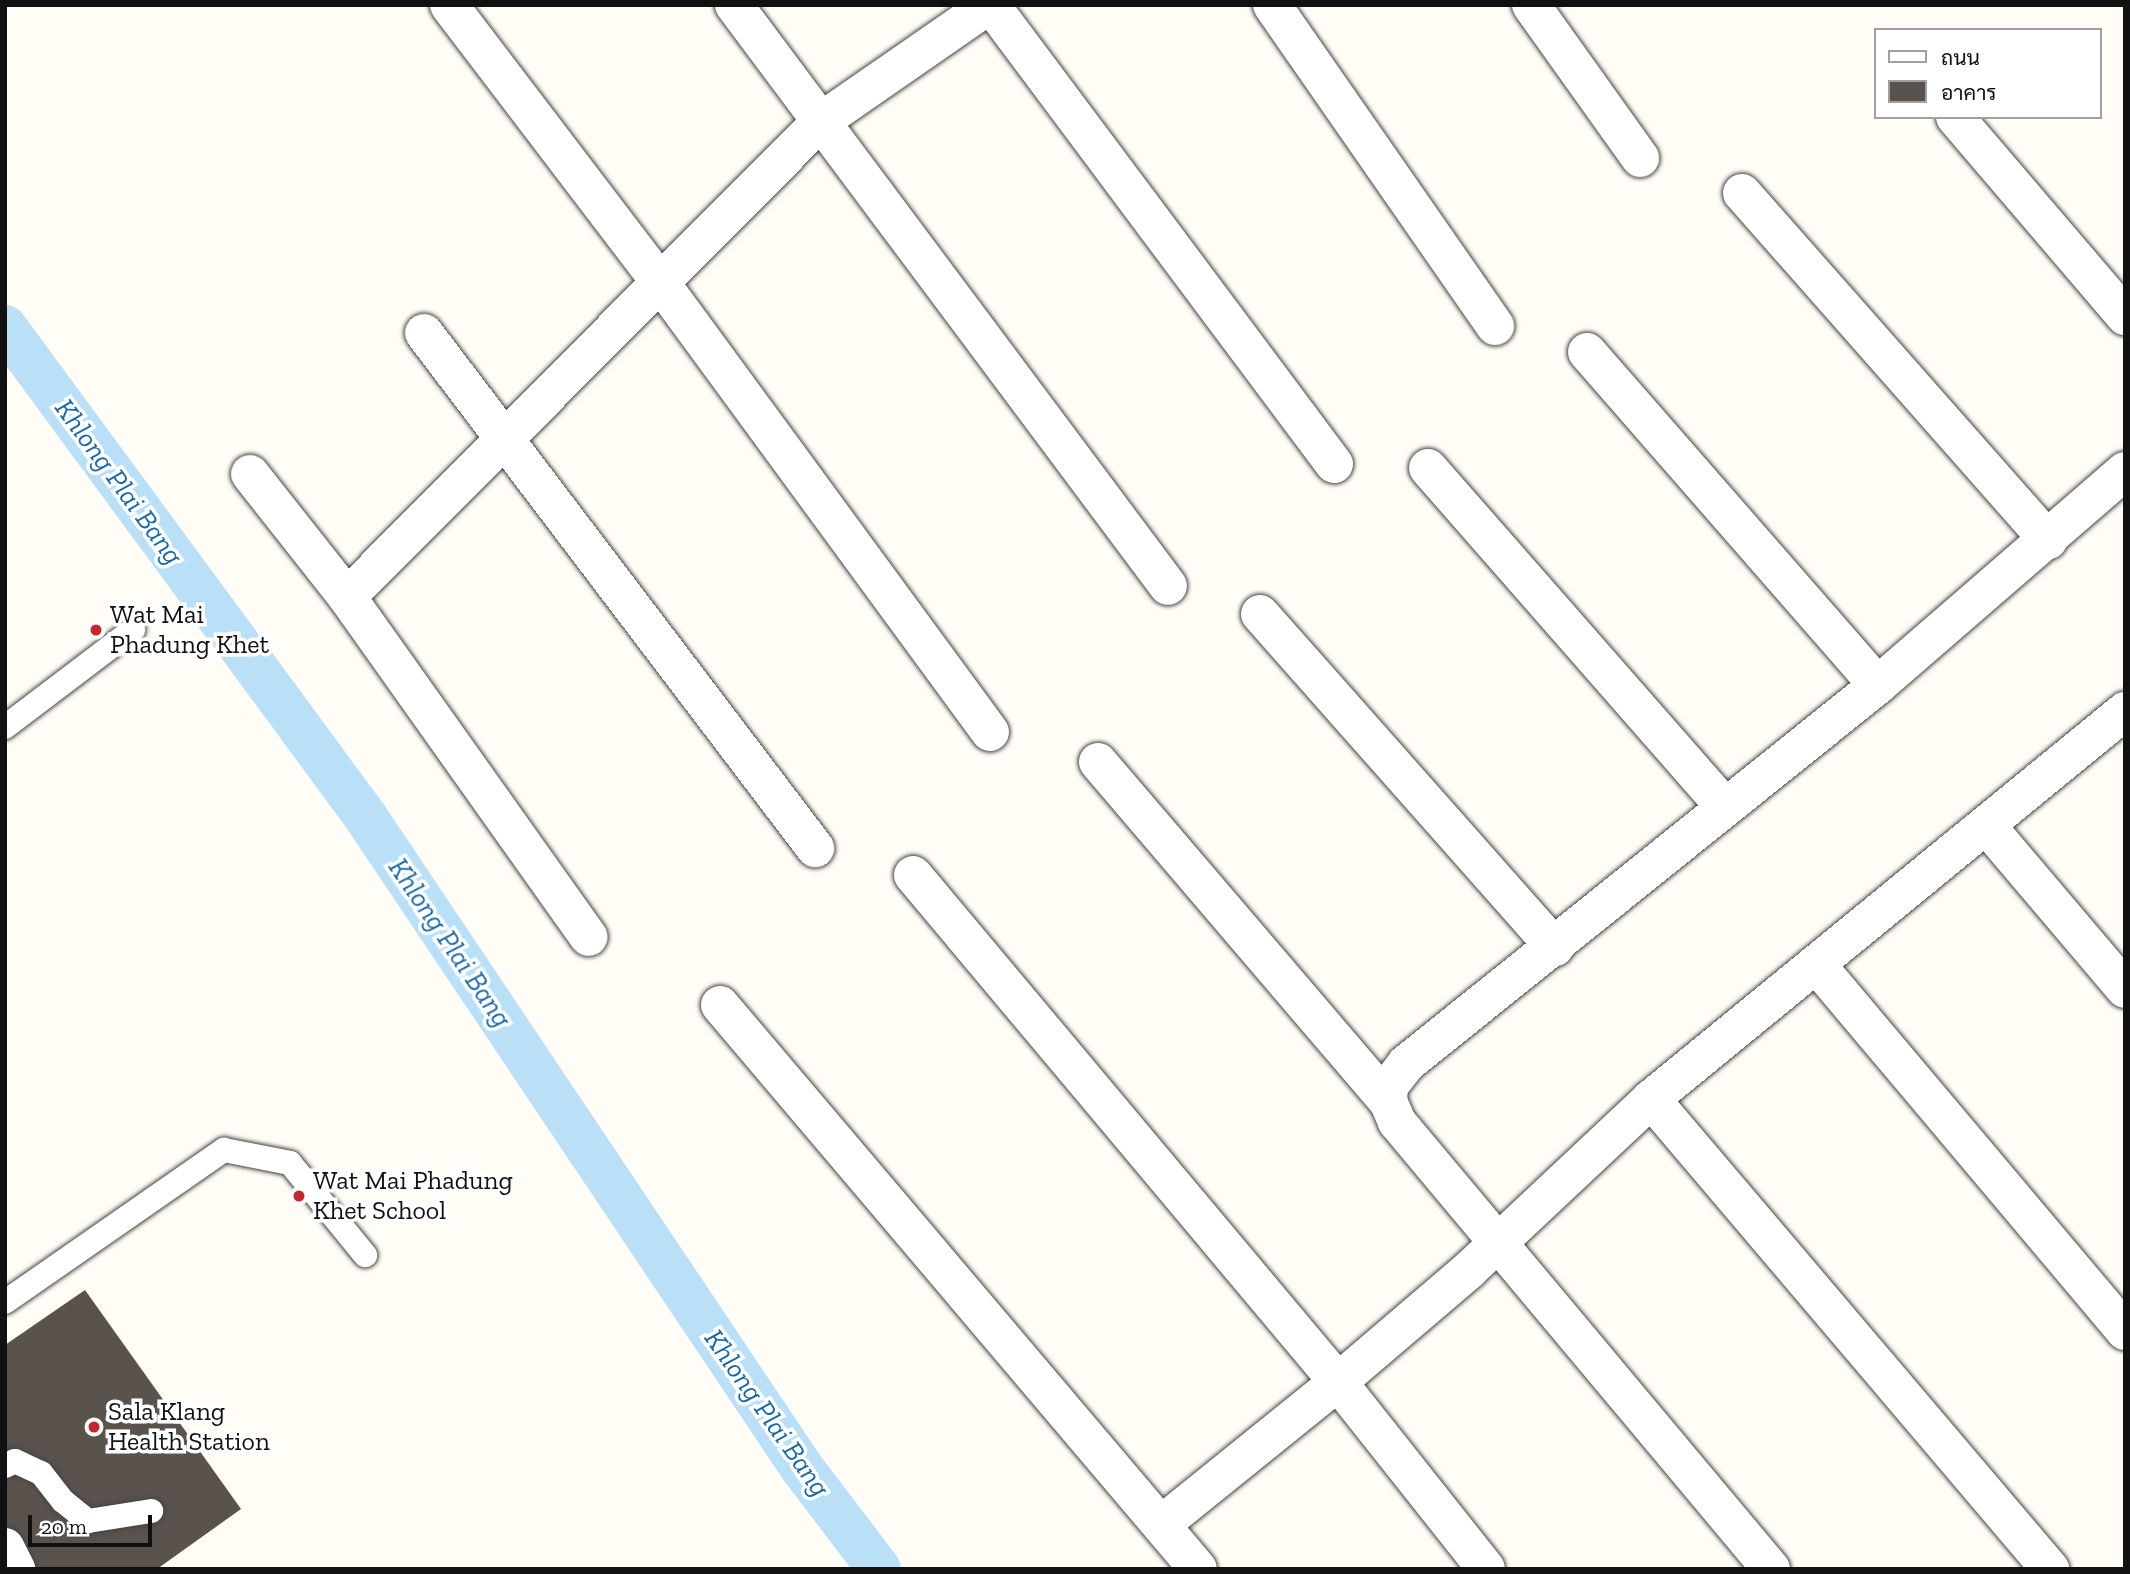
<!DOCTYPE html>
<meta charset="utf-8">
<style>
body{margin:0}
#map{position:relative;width:2130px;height:1574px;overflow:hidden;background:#fffdf5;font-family:"Zilla Slab",Sarabun,serif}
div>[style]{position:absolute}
.canal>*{height:44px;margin:-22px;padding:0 22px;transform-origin:22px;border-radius:22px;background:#b9e0f7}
.building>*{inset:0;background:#5a524d}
.roads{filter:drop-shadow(0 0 2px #444) drop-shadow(0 0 2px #444)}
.service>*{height:24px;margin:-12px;padding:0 12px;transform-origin:12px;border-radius:12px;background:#fff}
.minor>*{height:38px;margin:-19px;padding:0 19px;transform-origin:19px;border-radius:19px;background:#fff}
.tertiary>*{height:38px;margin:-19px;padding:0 19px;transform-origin:19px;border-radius:19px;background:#fff}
.dots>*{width:19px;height:19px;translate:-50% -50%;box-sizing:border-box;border:4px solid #fff;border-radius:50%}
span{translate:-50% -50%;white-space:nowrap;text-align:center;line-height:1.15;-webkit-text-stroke:7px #fff;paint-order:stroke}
.poi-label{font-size:26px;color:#111}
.left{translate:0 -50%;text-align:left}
.water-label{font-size:28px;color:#1768a6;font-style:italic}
.frame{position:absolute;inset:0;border:7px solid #111;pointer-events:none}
.legend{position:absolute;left:1874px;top:28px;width:228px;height:91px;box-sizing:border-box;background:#fff;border:2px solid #a0a0a0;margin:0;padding:9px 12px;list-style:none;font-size:21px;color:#111}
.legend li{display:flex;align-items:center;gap:14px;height:35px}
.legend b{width:35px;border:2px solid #a0a0a0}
.scale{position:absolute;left:28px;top:1515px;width:124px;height:32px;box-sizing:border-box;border:4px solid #111;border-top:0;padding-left:9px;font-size:21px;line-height:24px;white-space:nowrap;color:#111;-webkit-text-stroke:5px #fff;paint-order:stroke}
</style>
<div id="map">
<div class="canal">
<div style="left:5px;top:327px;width:607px;rotate:53.64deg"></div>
<div style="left:365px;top:816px;width:785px;rotate:56.17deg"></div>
<div style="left:802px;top:1468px;width:127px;rotate:52.7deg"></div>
</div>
<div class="building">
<div style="clip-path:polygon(85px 1290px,241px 1509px,157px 1569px,17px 1569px,5px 1544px,5px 1345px)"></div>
</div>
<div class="roads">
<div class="service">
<div style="left:5px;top:727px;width:161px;rotate:-37.2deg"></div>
<div style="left:5px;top:1302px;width:267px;rotate:-34.8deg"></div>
<div style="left:224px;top:1150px;width:67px;rotate:11.1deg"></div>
<div style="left:290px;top:1163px;width:119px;rotate:50.8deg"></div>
<div style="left:5px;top:1466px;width:11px;rotate:-27deg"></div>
<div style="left:15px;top:1461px;width:29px;rotate:25deg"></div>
<div style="left:41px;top:1473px;width:36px;rotate:52deg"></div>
<div style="left:63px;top:1501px;width:32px;rotate:39deg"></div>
<div style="left:88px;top:1521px;width:64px;rotate:-9deg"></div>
</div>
<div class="minor">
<div style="left:449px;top:5px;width:348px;rotate:52.7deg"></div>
<div style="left:660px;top:282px;width:558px;rotate:53.75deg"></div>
<div style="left:734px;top:5px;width:725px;rotate:53.24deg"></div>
<div style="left:991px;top:5px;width:573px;rotate:53.23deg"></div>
<div style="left:1272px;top:5px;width:391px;rotate:55.2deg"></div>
<div style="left:1531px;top:5px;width:188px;rotate:54.5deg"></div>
<div style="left:1955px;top:117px;width:262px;rotate:49.5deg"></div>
<div style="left:1742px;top:193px;width:463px;rotate:48.6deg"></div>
<div style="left:424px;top:333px;width:647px;rotate:52.79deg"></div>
<div style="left:1587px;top:352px;width:442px;rotate:48.9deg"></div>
<div style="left:1428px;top:468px;width:451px;rotate:48.8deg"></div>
<div style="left:250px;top:474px;width:157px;rotate:51.7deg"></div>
<div style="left:347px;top:597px;width:417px;rotate:54.6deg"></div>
<div style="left:347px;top:597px;width:670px;rotate:-45.12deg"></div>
<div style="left:820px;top:122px;width:206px;rotate:-34.7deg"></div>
<div style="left:1260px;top:614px;width:445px;rotate:48.5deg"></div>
<div style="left:1098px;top:762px;width:446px;rotate:49.5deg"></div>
<div style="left:1986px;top:825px;width:215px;rotate:49.7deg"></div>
<div style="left:913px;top:875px;width:662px;rotate:50.03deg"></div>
<div style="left:1338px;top:1382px;width:238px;rotate:51.6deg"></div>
<div style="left:1816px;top:964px;width:480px;rotate:49.9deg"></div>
<div style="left:720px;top:1005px;width:739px;rotate:49.72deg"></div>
<div style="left:1651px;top:1099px;width:617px;rotate:49.67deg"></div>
<div style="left:1162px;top:1524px;width:226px;rotate:-38.9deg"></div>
<div style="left:1338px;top:1382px;width:172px;rotate:-40.5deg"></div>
<div style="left:1469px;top:1270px;width:250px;rotate:-43.2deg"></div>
<div style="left:1651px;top:1099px;width:613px;rotate:-39.3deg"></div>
<div style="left:1771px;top:1569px;width:583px;rotate:-129.92deg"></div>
<div style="left:1397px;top:1122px;width:23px;rotate:-113deg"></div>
<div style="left:1388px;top:1101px;width:15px;rotate:-86deg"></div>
<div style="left:1389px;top:1086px;width:28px;rotate:-52deg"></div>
<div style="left:1406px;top:1064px;width:605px;rotate:-38.76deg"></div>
<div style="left:1878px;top:685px;width:327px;rotate:-40.9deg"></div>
</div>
<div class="tertiary">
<div style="left:5px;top:1547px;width:25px;rotate:63deg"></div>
</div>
</div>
<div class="dots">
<div style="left:96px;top:630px;background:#c4262e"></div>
<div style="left:299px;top:1196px;background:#c4262e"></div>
<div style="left:94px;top:1427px;background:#c4262e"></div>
</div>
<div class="poi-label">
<span class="left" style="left:110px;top:630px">Wat Mai<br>Phadung Khet</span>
<span class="left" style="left:313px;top:1196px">Wat Mai Phadung<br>Khet School</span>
<span class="left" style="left:108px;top:1427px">Sala Klang<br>Health Station</span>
</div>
<div class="water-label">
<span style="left:119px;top:482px;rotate:54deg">Khlong Plai Bang</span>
<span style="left:450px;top:943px;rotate:56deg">Khlong Plai Bang</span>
<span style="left:767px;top:1413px;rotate:55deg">Khlong Plai Bang</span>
</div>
<div class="frame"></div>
<ul class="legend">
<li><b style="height:9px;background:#fff"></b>ถนน</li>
<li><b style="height:19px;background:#5a524d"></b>อาคาร</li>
</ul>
<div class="scale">20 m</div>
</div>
